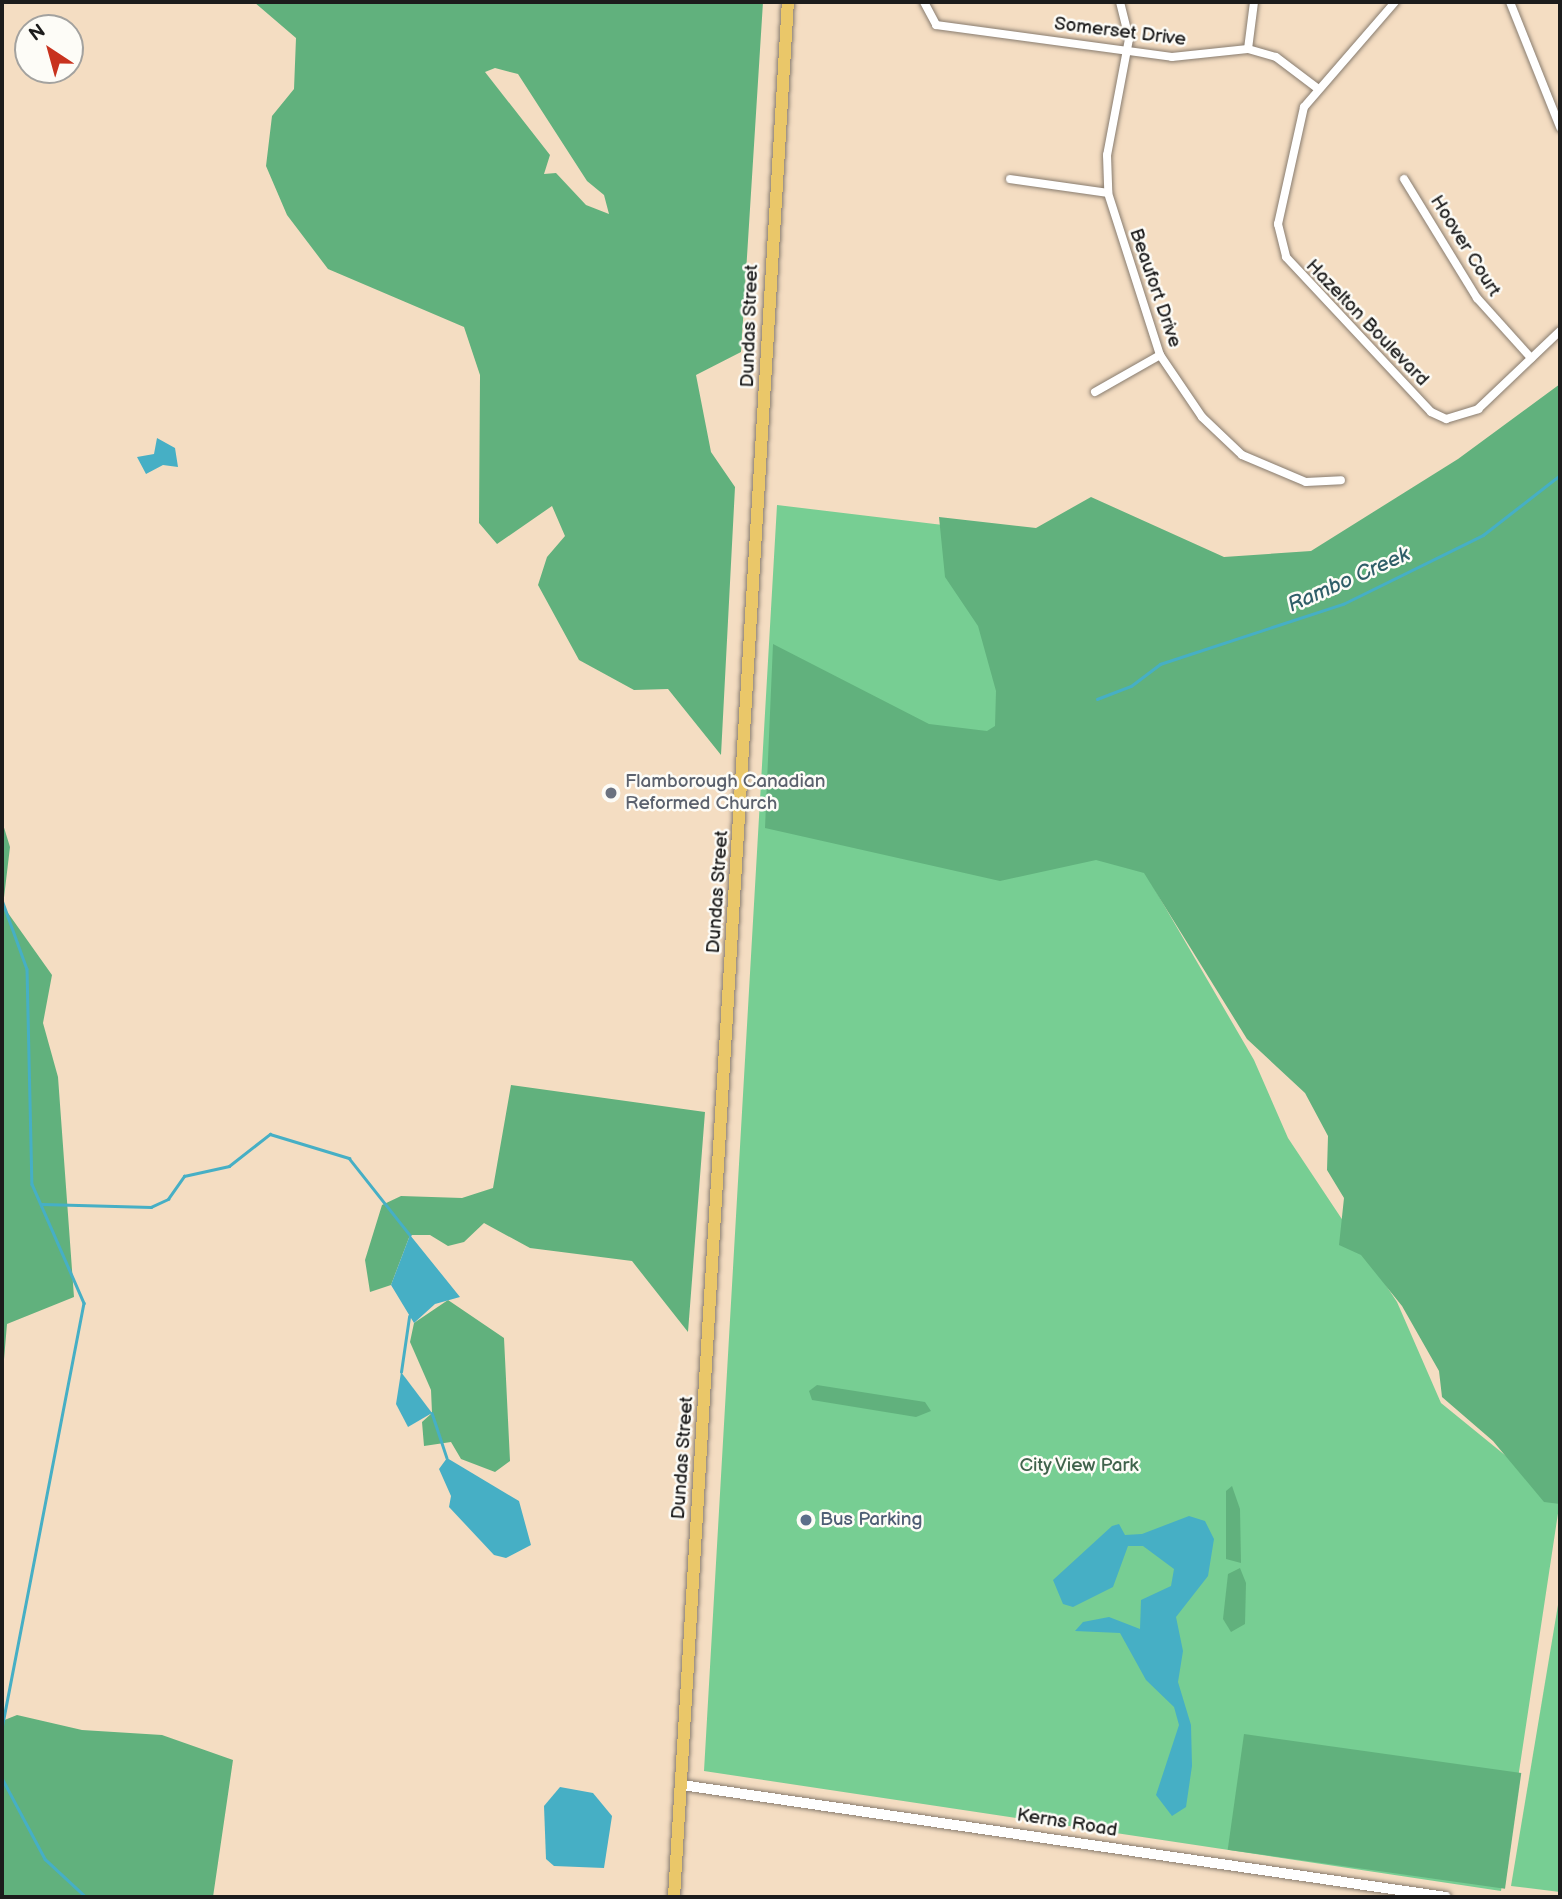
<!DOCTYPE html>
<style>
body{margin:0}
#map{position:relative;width:1562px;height:1899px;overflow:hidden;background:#f4ddc2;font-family:"Balsamiq Sans",sans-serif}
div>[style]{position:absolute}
.green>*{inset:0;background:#77ce93}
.forest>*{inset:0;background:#61b17d;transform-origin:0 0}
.water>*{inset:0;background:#46afc5}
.stream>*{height:2.5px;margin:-1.25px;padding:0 1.25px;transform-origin:1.25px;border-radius:1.25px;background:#46afc5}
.roads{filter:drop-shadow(0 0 2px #887c6f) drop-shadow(0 0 2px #887c6f)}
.minor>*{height:8px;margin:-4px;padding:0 4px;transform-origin:4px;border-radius:4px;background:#fff}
.tertiary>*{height:10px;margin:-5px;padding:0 5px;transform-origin:5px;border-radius:5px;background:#fff}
.primary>*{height:12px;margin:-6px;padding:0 6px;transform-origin:6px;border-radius:6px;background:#eac769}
.dots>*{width:19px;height:19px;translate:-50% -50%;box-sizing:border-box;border:4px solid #fdfcf7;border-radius:50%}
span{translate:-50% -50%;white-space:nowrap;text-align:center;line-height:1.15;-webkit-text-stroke:5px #fdfcf7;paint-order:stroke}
.street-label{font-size:19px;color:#1c1c1c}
.worship-label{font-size:19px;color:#5b616d}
.left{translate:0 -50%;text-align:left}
.park-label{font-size:19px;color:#40634c}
.service-label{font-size:19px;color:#4e5e75}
.water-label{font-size:21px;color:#2f5e68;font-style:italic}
.frame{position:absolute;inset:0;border:4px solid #1c1c1c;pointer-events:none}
.north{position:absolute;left:14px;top:14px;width:70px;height:70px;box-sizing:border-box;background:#fdfcf7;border:2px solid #a3a29f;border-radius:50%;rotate:324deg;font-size:19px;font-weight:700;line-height:28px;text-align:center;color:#1c1c1c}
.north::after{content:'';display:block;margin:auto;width:24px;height:32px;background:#c8321e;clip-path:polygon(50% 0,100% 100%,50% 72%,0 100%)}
</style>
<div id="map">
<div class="green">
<div style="clip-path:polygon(777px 505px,943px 525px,1254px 1060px,1288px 1138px,1397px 1302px,1441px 1403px,1560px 1500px,1501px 1891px,704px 1771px)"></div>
<div style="clip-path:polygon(1560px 1593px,1560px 1892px,1511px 1886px)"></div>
</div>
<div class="forest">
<div style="clip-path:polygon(evenodd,254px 2px,763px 2px,741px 352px,696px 375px,711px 452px,735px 487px,721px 755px,668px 689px,634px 690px,579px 660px,538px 585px,547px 557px,565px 536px,552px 506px,497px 544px,479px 523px,480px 375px,464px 327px,328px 269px,287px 215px,266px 166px,272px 116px,294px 89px,296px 38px,254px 2px,495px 68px,518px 74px,587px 181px,604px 195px,609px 214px,586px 205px,556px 173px,544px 174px,550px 155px,485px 72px,495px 68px)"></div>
<div style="clip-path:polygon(1560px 384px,1560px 1504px,1544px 1502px,1493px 1441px,1442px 1397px,1439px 1371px,1402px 1306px,1361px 1255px,1339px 1245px,1344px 1198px,1327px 1170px,1328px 1136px,1305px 1093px,1247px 1039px,1144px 873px,1096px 860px,1000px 881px,765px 828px,773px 644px,929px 724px,987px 731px,995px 726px,996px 691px,978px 626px,945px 577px,939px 517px,1036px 528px,1091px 497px,1224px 557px,1311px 551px,1458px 459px)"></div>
<div style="clip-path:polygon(2px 821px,10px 847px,3px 906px,52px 975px,43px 1023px,58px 1077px,74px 1297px,7px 1324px,2px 1383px)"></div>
<div style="clip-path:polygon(511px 1085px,705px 1112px,688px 1332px,632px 1261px,530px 1248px,484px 1223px,464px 1242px,448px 1246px,430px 1235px,410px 1235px,391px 1285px,370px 1292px,365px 1260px,382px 1205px,401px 1196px,462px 1198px,493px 1188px)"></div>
<div style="clip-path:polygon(448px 1300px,504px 1338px,510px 1461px,495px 1472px,461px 1459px,451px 1442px,424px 1446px,422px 1422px,432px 1413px,431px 1390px,410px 1342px,414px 1323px)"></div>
<div style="clip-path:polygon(817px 1385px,925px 1402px,931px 1411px,916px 1417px,812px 1400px,809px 1391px)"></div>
<div style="clip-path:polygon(1232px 1486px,1240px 1509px,1241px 1563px,1226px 1559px,1226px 1491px)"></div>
<div style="clip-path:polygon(1240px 1568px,1246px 1583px,1245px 1624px,1231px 1632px,1223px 1619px,1228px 1574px)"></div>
<div style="clip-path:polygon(17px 1715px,82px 1730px,162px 1735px,233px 1760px,213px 1897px,2px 1897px,2px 1721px)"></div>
<div style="left:1244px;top:1734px;width:280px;height:117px;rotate:8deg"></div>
</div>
<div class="water">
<div style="clip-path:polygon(157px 438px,175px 448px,178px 467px,163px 465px,146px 474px,137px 457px,154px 454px)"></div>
<div style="clip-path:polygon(410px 1235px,460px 1297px,435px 1304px,414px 1323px,391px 1285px)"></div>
<div style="clip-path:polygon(401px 1372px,432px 1413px,408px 1427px,396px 1404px)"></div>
<div style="clip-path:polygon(447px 1458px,519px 1501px,531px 1545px,506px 1558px,494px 1555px,449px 1507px,451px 1496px,439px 1469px)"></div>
<div style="clip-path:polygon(1189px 1516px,1205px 1521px,1214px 1539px,1208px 1576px,1176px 1617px,1183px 1651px,1178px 1682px,1191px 1725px,1192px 1766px,1186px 1807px,1172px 1816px,1156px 1795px,1179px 1725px,1174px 1707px,1146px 1680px,1120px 1633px,1075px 1631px,1083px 1622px,1109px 1617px,1140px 1629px,1141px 1600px,1171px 1586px,1174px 1569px,1143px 1546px,1128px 1546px,1113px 1587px,1073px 1607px,1063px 1604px,1053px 1580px,1112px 1526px,1119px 1524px,1125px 1535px,1142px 1534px)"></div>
<div style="clip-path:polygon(560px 1787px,593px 1793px,612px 1816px,604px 1868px,554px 1866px,546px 1859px,544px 1806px)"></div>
</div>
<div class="stream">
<div style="left:1097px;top:699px;width:36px;rotate:-21deg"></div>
<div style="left:1131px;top:686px;width:36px;rotate:-37deg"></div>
<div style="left:1160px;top:664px;width:193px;rotate:-18.2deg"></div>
<div style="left:1343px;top:604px;width:156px;rotate:-26.2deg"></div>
<div style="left:1483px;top:535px;width:98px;rotate:-37.9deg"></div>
<div style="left:2px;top:900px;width:73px;rotate:70.1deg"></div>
<div style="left:27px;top:969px;width:215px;rotate:88.7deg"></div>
<div style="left:32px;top:1184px;width:130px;rotate:66.4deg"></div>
<div style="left:84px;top:1303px;width:432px;rotate:100.9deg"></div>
<div style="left:42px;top:1204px;width:109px;rotate:1.6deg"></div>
<div style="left:151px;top:1207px;width:19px;rotate:-25deg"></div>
<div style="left:168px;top:1199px;width:28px;rotate:-55deg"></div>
<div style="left:184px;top:1176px;width:46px;rotate:-12.5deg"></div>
<div style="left:229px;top:1166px;width:52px;rotate:-38deg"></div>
<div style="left:270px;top:1134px;width:83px;rotate:16.9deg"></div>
<div style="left:349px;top:1158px;width:98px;rotate:51.6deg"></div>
<div style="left:401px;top:1372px;width:56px;rotate:-81.7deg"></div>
<div style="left:432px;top:1413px;width:47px;rotate:71.6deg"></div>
<div style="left:2px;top:1778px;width:92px;rotate:62deg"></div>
<div style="left:45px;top:1859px;width:56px;rotate:42.8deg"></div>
</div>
<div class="roads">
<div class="minor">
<div style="left:924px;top:2px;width:26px;rotate:62deg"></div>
<div style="left:936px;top:25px;width:238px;rotate:7.7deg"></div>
<div style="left:1172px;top:57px;width:76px;rotate:-6deg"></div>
<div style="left:1248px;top:49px;width:29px;rotate:16deg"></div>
<div style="left:1276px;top:57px;width:51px;rotate:37.1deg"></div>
<div style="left:1120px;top:2px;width:38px;rotate:76deg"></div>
<div style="left:1129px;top:39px;width:118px;rotate:100.7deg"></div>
<div style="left:1107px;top:155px;width:38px;rotate:88deg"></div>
<div style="left:1108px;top:193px;width:170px;rotate:72.2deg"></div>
<div style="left:1160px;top:355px;width:75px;rotate:55.9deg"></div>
<div style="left:1202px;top:417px;width:55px;rotate:43.5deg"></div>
<div style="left:1242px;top:455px;width:69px;rotate:22.9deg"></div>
<div style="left:1306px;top:482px;width:35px;rotate:-3deg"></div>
<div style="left:1395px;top:2px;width:139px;rotate:130.9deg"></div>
<div style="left:1304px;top:107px;width:120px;rotate:102.5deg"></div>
<div style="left:1278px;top:224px;width:34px;rotate:76deg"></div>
<div style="left:1286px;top:257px;width:212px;rotate:46.9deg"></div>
<div style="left:1431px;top:412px;width:17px;rotate:25deg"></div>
<div style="left:1446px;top:419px;width:34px;rotate:-17deg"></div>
<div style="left:1478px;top:409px;width:113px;rotate:-43.6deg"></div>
<div style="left:1510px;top:2px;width:135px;rotate:68.2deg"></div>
<div style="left:1248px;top:49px;width:47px;rotate:-82.7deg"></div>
<div style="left:1010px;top:179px;width:99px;rotate:8.1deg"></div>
<div style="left:1404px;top:179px;width:140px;rotate:58.5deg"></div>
<div style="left:1477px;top:298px;width:81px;rotate:48deg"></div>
<div style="left:1095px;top:392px;width:75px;rotate:-29.6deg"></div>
</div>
<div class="tertiary">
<div style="left:682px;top:1785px;width:772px;rotate:8.34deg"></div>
</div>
<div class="primary">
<div style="left:674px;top:1897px;width:1898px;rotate:-86.56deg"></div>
</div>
</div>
<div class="dots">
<div style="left:611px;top:793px;background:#6b7280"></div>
<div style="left:806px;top:1520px;background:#5c6f8a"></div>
</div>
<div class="street-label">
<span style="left:1120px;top:32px;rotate:7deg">Somerset Drive</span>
<span style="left:1465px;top:246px;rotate:58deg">Hoover Court</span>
<span style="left:1155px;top:288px;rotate:71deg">Beaufort Drive</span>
<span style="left:1367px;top:323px;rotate:46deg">Hazelton Boulevard</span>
<span style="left:750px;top:326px;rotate:-88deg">Dundas Street</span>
<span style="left:718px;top:892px;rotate:-86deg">Dundas Street</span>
<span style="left:683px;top:1458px;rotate:-86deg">Dundas Street</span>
<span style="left:1067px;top:1823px;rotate:9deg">Kerns Road</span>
</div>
<div class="worship-label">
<span class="left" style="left:625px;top:793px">Flamborough Canadian<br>Reformed Church</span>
</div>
<div class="park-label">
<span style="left:1079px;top:1466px">City View Park</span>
</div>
<div class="service-label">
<span class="left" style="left:820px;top:1520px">Bus Parking</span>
</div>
<div class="water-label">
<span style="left:1349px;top:580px;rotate:-24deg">Rambo Creek</span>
</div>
<div class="frame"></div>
<div class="north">N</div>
</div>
